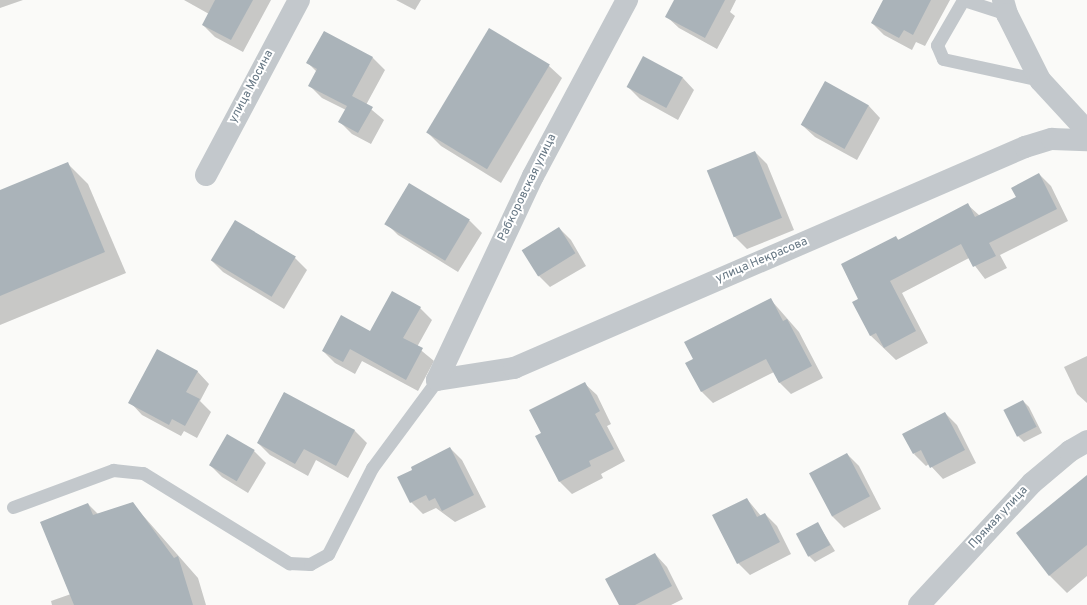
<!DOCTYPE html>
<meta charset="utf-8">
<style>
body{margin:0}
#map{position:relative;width:1087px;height:605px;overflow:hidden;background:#fafaf8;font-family:Overpass,sans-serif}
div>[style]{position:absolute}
.shadow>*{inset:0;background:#0003}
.building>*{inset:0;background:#aab3b9;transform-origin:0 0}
.service>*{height:13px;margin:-6.5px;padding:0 6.5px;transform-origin:6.5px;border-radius:6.5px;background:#c3c8cc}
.minor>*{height:22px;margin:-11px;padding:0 11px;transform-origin:11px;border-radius:11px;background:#c3c8cc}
span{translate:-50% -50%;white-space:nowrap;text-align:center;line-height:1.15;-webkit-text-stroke:4px #fff;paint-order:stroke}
.street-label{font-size:12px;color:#657683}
</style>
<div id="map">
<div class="shadow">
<div style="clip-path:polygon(0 0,23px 0,0 8px)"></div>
<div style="clip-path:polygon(184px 0,271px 0,243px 52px,215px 37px,203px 25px,209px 14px)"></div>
<div style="clip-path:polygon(396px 0,421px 0,415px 10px)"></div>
<div style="clip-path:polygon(675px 0,736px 0,730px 12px,735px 16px,717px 49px,679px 28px,666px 16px)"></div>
<div style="clip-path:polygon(885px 0,950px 0,925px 46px,916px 42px,912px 50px,884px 35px,872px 23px)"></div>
<div style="clip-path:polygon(489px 30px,549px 66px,562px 78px,501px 183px,441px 146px,429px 134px)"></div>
<div style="clip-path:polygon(324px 32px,373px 58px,385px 70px,366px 105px,384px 120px,371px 144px,352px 134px,340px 122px,346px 110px,322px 98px,310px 86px,317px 72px,308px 63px)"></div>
<div style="clip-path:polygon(682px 77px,694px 90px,678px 120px,640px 99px,628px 87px)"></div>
<div style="clip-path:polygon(868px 105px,880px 118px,857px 160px,815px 137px,802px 125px)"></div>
<div style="clip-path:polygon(755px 152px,767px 164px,794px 230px,747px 249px,735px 237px,708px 171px)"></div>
<div style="clip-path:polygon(67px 163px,88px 184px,126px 273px,0 325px,0 191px)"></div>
<div style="clip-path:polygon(1039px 174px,1051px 186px,1068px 221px,1000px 255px,1007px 268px,985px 279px,969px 258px,902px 293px,928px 343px,896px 360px,870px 335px,860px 299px,895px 237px,899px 240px,968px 205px,980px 216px,1017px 197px)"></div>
<div style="clip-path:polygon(409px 184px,470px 221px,482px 233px,458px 272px,398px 235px,386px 223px)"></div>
<div style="clip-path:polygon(559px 228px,571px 240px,586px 266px,550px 287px,538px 275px)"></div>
<div style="clip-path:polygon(295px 258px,307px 270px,284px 309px,223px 272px,211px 260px)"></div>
<div style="clip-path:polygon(771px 300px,799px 332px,823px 378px,791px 394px,779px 382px,774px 372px,713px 403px,702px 392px,687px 364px)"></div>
<div style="clip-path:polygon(420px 308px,432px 320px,417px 347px,434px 361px,418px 391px,362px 361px,355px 374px,335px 363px,323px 351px,371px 332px)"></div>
<div style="clip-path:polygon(1087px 356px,1087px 403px,1077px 394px,1064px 367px)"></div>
<div style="clip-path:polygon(197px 371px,209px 384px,200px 401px,211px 412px,197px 438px,184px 431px,181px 436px,142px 415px,130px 402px)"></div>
<div style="clip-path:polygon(584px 383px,597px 395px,611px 424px,607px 426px,625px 461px,601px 474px,603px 478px,572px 494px,560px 482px,537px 437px,543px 434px)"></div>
<div style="clip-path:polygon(284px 393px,355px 431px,367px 443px,348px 478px,316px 460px,308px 476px,270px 455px,258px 443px)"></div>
<div style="clip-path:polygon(1023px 401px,1029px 407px,1042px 433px,1024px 442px,1018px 436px)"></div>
<div style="clip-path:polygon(945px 413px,957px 425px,976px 463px,943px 479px,929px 464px,926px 466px,914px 454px)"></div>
<div style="clip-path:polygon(450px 448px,462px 460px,486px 507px,455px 522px,436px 508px,423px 514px,411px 502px,413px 470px)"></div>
<div style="clip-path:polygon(254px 451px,266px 463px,248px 493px,222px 477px,210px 465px)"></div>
<div style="clip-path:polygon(847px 454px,859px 466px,881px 509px,844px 528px,832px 516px)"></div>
<div style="clip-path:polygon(1087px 476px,1087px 576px,1067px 593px,1050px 576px,1017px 533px)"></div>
<div style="clip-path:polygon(747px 499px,761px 516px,765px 514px,777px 526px,791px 554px,750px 575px,738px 563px)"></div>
<div style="clip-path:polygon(132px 503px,198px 578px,206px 605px,52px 605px,51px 601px,71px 594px,88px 504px,98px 514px)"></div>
<div style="clip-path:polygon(818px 524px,835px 551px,815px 562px,809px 556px)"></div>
<div style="clip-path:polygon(655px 554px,667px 567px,683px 599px,671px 605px,620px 605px)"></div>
</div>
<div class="building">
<div style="clip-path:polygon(215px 0,253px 0,231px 40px,202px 25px)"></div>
<div style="clip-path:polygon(674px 0,725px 0,705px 38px,665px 17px)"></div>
<div style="clip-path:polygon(883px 0,931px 0,913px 35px,904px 30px,899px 38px,871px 23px)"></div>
<div style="left:489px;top:28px;width:71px;height:122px;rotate:31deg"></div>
<div style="clip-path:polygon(324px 31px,373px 57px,352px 96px,373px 107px,358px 133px,338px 122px,347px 106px,308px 86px,317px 69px,306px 63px)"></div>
<div style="left:643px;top:56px;width:45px;height:35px;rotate:28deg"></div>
<div style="left:825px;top:81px;width:50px;height:50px;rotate:29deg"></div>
<div style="left:755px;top:151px;width:72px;height:52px;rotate:68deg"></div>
<div style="clip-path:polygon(68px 162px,105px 252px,0 296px,0 190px)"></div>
<div style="clip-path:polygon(1039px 173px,1057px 209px,989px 243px,996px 256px,973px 267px,961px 244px,890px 281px,916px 331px,884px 348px,876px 333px,870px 336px,852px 302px,858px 299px,841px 264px,896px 236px,898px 240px,968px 203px,975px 217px,1016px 197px,1011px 188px)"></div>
<div style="left:409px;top:183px;width:71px;height:48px;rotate:31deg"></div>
<div style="left:235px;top:220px;width:71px;height:47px;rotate:31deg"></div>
<div style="left:559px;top:227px;width:31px;height:44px;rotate:58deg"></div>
<div style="clip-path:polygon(392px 291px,421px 307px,403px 338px,423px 348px,406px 380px,350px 349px,343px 362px,322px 351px,341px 315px,370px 331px)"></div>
<div style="clip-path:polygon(771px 298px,783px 321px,787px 319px,812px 366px,779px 383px,766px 359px,701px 392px,685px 363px,693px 359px,684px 342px)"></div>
<div style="clip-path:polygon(157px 349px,198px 371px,186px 392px,200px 399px,185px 426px,172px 419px,169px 425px,128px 403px)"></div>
<div style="clip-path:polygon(585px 382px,600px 411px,595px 414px,614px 449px,589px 461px,591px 466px,559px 482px,535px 436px,541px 433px,529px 410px)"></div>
<div style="clip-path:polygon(284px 392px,355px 430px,336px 466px,304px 449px,295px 464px,257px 443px)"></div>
<div style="left:1023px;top:400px;width:30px;height:22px;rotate:63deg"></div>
<div style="clip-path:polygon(945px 412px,965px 450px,930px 468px,921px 450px,913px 454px,902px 434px)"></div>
<div style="left:227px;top:434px;width:32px;height:36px;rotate:30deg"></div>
<div style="clip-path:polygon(450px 447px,474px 495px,442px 511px,435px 498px,429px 501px,426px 495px,410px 503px,397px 477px,412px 470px,411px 467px)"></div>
<div style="left:847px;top:453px;width:49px;height:43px;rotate:62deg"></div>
<div style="clip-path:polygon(1087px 475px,1087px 545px,1049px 576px,1016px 533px)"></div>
<div style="clip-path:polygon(747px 498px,757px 517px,765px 513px,780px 542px,737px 564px,712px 515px)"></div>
<div style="clip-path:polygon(133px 502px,174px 558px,178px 556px,193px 605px,74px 605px,40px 522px,88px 503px,93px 515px)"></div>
<div style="left:818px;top:522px;width:26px;height:25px;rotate:62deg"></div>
<div style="clip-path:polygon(655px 553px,672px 586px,635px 605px,619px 605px,605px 579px)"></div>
</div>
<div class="service">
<div style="left:963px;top:0;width:52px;rotate:120deg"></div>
<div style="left:937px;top:45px;width:15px;rotate:67deg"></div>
<div style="left:943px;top:59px;width:99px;rotate:12.2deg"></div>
<div style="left:964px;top:0;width:45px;rotate:18deg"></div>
<div style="left:13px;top:507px;width:107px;rotate:-20.3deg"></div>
<div style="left:113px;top:470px;width:30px;rotate:6deg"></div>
<div style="left:143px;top:473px;width:172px;rotate:31.7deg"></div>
<div style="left:289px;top:563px;width:21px;rotate:3deg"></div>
<div style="left:310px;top:564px;width:21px;rotate:-29deg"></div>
<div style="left:328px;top:554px;width:97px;rotate:-62.9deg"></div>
<div style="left:372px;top:468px;width:109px;rotate:-53.5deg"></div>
</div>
<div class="minor">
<div style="left:1003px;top:0;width:15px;rotate:74deg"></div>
<div style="left:1007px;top:14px;width:74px;rotate:63.4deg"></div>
<div style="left:1040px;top:80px;width:69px;rotate:47.3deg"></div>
<div style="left:206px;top:175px;width:198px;rotate:-62deg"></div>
<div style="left:437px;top:380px;width:78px;rotate:-8.9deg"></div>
<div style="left:514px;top:368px;width:557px;rotate:-23.39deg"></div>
<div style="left:1025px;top:147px;width:28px;rotate:-17deg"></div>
<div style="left:1052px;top:139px;width:35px;rotate:2deg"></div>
<div style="left:437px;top:380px;width:225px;rotate:-64.8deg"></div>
<div style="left:533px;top:176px;width:200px;rotate:-61.9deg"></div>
<div style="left:919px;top:605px;width:166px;rotate:-47.2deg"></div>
<div style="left:1032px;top:483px;width:50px;rotate:-40.1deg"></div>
<div style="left:1070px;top:451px;width:20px;rotate:-30deg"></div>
</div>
<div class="street-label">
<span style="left:252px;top:87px;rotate:-62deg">улица Мосина</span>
<span style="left:528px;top:188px;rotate:-64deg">Рабкоровская улица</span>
<span style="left:762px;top:261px;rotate:-23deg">улица Некрасова</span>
<span style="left:999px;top:518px;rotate:-47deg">Прямая улица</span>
</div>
</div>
